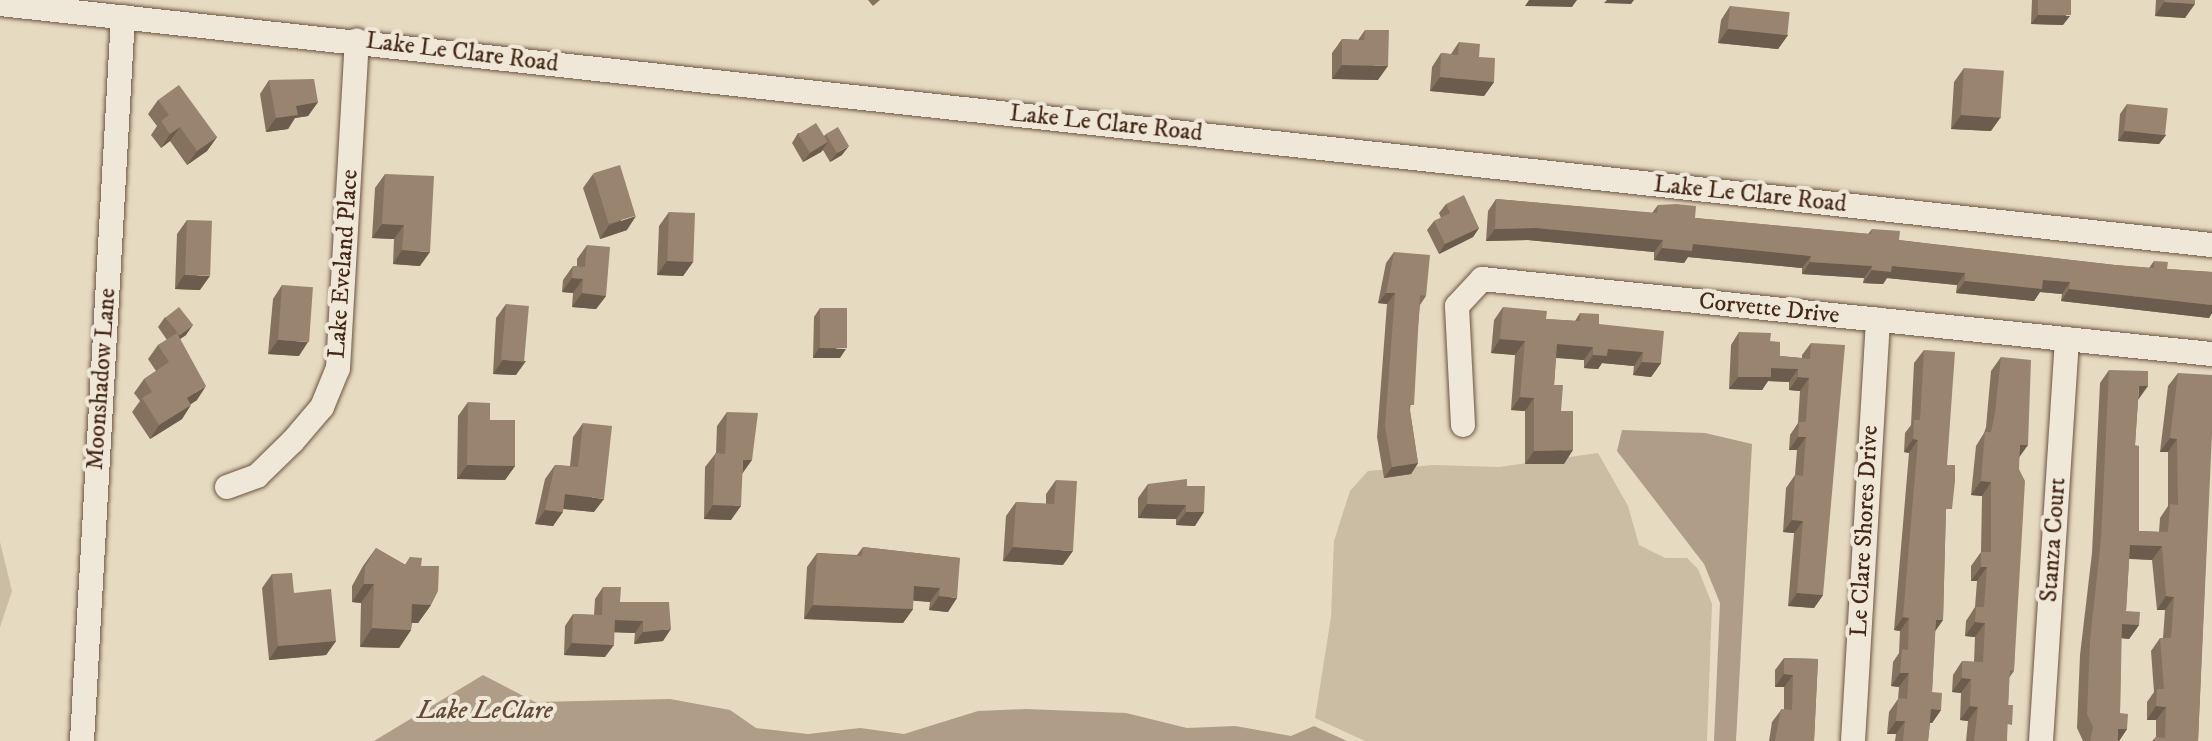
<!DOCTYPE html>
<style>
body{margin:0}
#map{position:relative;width:2212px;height:741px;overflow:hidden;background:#e6dac1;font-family:"IM FELL DW Pica",serif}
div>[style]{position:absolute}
.green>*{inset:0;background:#cbbca4}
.water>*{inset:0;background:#af9d87}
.roads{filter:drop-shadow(0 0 2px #6d5441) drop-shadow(0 0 2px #6d5441)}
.minor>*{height:24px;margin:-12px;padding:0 12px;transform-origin:12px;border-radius:12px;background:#efe7d7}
.wall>*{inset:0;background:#84725f}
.shaded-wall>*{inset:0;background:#6b5c4e}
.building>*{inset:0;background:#99846f;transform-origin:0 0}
span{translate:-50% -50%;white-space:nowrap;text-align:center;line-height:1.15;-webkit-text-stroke:8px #efe7d7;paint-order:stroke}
.street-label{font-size:24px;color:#452716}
.water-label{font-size:26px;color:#654a38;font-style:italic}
</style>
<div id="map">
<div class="green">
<div style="clip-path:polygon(1598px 453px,1628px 506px,1639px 545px,1665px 558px,1687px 558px,1698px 569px,1712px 604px,1707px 741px,1365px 741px,1315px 718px,1331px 617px,1334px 541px,1350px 491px,1368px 471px,1433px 465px,1499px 467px)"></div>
<div style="clip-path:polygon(0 542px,12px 591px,0 627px)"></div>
</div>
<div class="water">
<div style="clip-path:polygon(1622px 430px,1705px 433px,1752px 444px,1736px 741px,1714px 741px,1720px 603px,1704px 564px,1617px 451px)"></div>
<div style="clip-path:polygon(483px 675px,535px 702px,670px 699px,730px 710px,756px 728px,808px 734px,860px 728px,904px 734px,978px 711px,1026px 709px,1126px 713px,1187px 728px,1235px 726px,1291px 736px,1314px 726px,1347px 741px,374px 741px)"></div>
</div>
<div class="roads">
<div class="minor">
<div style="left:0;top:4px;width:2225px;rotate:6.22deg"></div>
<div style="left:1463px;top:425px;width:119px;rotate:-92.9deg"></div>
<div style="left:1457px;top:306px;width:37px;rotate:-47deg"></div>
<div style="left:1482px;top:279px;width:734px;rotate:5.87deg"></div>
<div style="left:227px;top:487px;width:32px;rotate:-20deg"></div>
<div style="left:257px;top:476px;width:50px;rotate:-44.2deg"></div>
<div style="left:293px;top:441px;width:45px;rotate:-49.5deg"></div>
<div style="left:322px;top:407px;width:42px;rotate:-67.7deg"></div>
<div style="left:338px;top:368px;width:328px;rotate:-86.7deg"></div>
<div style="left:82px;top:741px;width:725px;rotate:-86.76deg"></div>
<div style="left:1853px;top:741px;width:422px;rotate:-86.6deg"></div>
<div style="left:2041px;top:741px;width:403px;rotate:-86.3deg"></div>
</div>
</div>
<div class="wall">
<div style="clip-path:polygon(868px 0,880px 0,873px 6px)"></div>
<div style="clip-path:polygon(2032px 0,2071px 0,2063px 25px,2031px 24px)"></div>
<div style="clip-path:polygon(2156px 0,2195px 0,2185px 18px,2155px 16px)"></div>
<div style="clip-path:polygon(1730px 6px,1788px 35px,1778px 49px,1718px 43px,1721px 20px)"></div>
<div style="clip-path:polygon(1365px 30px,1378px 80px,1332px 79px,1332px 53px,1342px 39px,1358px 40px)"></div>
<div style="clip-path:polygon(1459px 42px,1479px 57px,1494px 82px,1484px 96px,1430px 91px,1432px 67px,1441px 53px,1451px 54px)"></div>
<div style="clip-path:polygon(1964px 68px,1991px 131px,1951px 129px,1954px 82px)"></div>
<div style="clip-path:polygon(269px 80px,318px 102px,308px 116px,295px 118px,288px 129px,266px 132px,260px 94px)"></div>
<div style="clip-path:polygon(158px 100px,217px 137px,207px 151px,187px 165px,170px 141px,161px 148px,151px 135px,157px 126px,148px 114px)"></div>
<div style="clip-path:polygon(2127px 104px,2166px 135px,2159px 144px,2118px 141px,2120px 114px)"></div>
<div style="clip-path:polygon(798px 133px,824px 136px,826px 134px,842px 155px,830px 162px,823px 150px,821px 152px,803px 162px,792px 143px)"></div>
<div style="clip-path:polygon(385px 174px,420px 266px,393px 264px,394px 239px,372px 238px,375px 188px)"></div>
<div style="clip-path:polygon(593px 174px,627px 230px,600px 239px,583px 188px)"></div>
<div style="clip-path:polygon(1496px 199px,1652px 213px,1658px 205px,1695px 218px,1868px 234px,1872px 229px,1899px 240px,2115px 265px,2149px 268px,2154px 261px,2167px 269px,2212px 272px,2212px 313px,2209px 318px,2061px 301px,2062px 294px,2040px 292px,2034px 301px,1956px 293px,1957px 285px,1887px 278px,1883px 284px,1863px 283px,1864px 278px,1802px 274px,1802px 268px,1688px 257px,1684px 263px,1654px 260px,1654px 252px,1528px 240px,1486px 241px,1488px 211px)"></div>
<div style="clip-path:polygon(1446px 204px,1479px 228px,1473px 237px,1439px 254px,1427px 230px,1434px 221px,1441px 218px,1439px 213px)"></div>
<div style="clip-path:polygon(669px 212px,693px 262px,683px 276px,657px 275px,659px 226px)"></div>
<div style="clip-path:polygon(187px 220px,200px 290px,175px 289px,177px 234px)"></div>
<div style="clip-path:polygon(587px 245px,606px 296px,596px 309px,572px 307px,573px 293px,562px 292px,563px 280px,573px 266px,577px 266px,577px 259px)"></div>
<div style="clip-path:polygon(1394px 252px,1426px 296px,1420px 305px,1410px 410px,1418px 463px,1411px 474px,1384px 478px,1377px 437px,1387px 304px,1378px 303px,1386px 263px)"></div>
<div style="clip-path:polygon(282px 285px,299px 356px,268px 354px,273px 299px)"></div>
<div style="clip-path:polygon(506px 304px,516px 375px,493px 374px,496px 318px)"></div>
<div style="clip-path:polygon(1503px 307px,1546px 319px,1575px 321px,1580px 313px,1661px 363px,1651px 377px,1633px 375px,1634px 366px,1602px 363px,1598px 369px,1584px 368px,1584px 360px,1556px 358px,1554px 385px,1561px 411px,1564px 464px,1525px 464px,1525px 411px,1511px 410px,1515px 355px,1491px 353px,1494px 320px)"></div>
<div style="clip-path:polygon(820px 308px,840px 358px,813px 358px,814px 317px)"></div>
<div style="clip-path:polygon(165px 317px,186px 335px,180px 339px,197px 400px,191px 404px,182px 419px,150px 439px,132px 412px,140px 401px,134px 393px,144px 379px,156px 371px,148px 359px,158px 345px,167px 340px,158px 327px)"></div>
<div style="clip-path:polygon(1739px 332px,1770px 341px,1780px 356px,1802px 358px,1802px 355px,1811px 343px,1823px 595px,1814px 608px,1788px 606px,1794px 533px,1783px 532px,1786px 488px,1795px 475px,1797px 450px,1789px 450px,1790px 435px,1798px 423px,1800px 391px,1789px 390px,1789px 382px,1768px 381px,1762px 390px,1729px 389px,1731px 345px)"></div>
<div style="clip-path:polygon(1924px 350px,1947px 465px,1943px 620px,1935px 630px,1932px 692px,1941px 710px,1932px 723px,1930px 723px,1928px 741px,1895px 741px,1896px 734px,1887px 734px,1889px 712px,1898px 699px,1899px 687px,1891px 686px,1893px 662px,1899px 653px,1900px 631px,1894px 630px,1909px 453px,1904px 452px,1905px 433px,1911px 425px,1914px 363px)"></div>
<div style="clip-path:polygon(2001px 357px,2019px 458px,2014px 671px,2009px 678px,2007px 741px,1966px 741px,1968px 721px,1960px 720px,1961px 693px,1952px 692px,1953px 675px,1962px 661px,1974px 662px,1975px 637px,1965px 636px,1966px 621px,1975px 607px,1977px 581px,1971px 581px,1971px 566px,1981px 552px,1982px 496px,1971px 495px,1976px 446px,1984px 433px,1986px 427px,1991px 371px)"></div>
<div style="clip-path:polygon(2109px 370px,2138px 400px,2135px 445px,2139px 531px,2159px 532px,2160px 518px,2168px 506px,2168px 452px,2160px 452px,2168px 386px,2178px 373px,2211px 439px,2198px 741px,2152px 741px,2156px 737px,2156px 720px,2147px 720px,2147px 702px,2154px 692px,2151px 651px,2160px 638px,2163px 638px,2165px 610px,2157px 610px,2152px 560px,2129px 559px,2126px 611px,2139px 625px,2129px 639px,2121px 638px,2120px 713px,2127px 729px,2119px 741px,2083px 741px,2077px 728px,2080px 655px,2092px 553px,2100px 383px)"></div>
<div style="clip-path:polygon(468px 402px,490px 420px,515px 466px,505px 480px,457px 479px,458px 416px)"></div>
<div style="clip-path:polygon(727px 412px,742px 474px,731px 520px,704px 519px,705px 467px,716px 453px,717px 426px)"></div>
<div style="clip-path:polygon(583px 423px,594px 512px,563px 509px,553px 526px,535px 524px,545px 479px,555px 465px,570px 466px,573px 437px)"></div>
<div style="clip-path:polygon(1056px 480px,1063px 565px,1003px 561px,1006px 516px,1016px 502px,1046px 504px,1046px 494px)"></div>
<div style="clip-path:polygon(1148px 484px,1187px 486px,1195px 526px,1176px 525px,1176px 519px,1138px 518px,1138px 498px)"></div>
<div style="clip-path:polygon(863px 547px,960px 558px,948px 612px,929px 610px,930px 602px,913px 600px,913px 609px,903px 623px,804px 619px,807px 567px,817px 553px,857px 555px)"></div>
<div style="clip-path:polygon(376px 548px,405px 565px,410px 557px,421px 566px,431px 605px,418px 623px,412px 623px,411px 630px,399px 648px,360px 647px,361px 603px,352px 602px,352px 586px,363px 566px)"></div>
<div style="clip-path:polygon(272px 574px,294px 593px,336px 641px,326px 655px,269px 660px,262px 588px)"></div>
<div style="clip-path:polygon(603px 587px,620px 602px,669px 602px,663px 641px,634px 644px,635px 633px,614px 632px,605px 657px,564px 655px,565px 626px,573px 614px,594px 615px,595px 599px)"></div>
<div style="clip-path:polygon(1784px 658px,1818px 659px,1814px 741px,1769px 741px,1772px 722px,1781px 710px,1784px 710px,1784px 687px,1775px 687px,1775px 670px)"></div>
</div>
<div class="shaded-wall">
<div style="clip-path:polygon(1529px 0,1577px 0,1572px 7px,1525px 6px)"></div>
<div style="clip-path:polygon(1607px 0,1634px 0,1631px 4px,1604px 3px)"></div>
<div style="clip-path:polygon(2164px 2px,2195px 4px,2185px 18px,2155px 16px)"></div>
<div style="clip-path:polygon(2038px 15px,2070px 16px,2063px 25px,2031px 24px)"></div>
<div style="clip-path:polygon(1728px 29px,1788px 35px,1778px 49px,1718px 43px)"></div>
<div style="clip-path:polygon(1342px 65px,1388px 66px,1378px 80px,1332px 79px)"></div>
<div style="clip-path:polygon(1440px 77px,1494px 82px,1484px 96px,1430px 91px)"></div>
<div style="clip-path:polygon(318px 102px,308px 116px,295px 118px,288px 129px,266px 132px,276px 118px,296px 106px)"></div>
<div style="clip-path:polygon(1961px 115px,2001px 117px,1991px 131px,1951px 129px)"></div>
<div style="clip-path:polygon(180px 127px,170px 141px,161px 148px,170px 134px)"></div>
<div style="clip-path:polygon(2125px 131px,2166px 135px,2159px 144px,2118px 141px)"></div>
<div style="clip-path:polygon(217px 137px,207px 151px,187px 165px,197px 151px)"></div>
<div style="clip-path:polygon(828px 142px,821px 152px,803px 162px,810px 153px)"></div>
<div style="clip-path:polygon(849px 146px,842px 155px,830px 162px,837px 153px)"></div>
<div style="clip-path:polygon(636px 216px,627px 230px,600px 239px,609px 225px)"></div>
<div style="clip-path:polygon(382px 224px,404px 225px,394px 239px,372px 238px)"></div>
<div style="clip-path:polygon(1479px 228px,1473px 237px,1439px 254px,1445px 244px)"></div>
<div style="clip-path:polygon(1536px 228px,1663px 240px,1654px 252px,1528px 240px,1486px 241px,1495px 229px)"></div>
<div style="clip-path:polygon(1693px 244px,1811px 256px,1802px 268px,1688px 257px,1684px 263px,1654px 260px,1662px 248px)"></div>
<div style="clip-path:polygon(402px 250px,430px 252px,420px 266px,393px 264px)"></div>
<div style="clip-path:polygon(667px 261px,693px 262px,683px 276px,657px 275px)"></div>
<div style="clip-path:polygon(1810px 262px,1872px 266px,1864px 278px,1802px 274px)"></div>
<div style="clip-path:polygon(1892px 266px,1965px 273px,1957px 285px,1887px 278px,1883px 284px,1863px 283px,1872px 270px)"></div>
<div style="clip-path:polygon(184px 275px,210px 276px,200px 290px,175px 289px)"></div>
<div style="clip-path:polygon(572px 278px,583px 279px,573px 293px,562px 292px)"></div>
<div style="clip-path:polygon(2043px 280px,2070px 282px,2062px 294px,2040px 292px,2034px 301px,1956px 293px,1965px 281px)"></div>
<div style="clip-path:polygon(2069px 289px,2212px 305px,2212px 313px,2209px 318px,2061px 301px)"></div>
<div style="clip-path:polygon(582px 293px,606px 296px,596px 309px,572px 307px)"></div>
<div style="clip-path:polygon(1386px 293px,1395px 293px,1387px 304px,1378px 303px)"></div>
<div style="clip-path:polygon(193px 325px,186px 335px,171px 345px,178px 336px)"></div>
<div style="clip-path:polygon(1500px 339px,1525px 341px,1515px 355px,1491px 353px)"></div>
<div style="clip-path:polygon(278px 340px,308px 342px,299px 356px,268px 354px)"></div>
<div style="clip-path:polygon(1557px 344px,1593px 347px,1584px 360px,1548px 357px)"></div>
<div style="clip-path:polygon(819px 348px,846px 349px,840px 358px,813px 358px)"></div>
<div style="clip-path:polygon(1608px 349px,1643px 352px,1634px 366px,1602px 363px,1598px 369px,1584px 368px,1593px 355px)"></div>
<div style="clip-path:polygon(503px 360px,526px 361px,516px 375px,493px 374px)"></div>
<div style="clip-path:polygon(1642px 362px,1661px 363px,1651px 377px,1633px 375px)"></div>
<div style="clip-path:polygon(1771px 368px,1798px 369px,1789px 382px,1768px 381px,1762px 390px,1729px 389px,1738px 377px)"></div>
<div style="clip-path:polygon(1798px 377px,1809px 378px,1800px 391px,1789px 390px)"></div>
<div style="clip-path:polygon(206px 386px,197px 400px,178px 412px,187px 398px)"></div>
<div style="clip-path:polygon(2139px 386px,2148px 386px,2138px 400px)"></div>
<div style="clip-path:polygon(1520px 397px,1534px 398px,1525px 411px,1511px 410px)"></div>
<div style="clip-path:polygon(191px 405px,182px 419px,150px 439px,159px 425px)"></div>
<div style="clip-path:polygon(1798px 437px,1806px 437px,1797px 450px,1789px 450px)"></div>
<div style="clip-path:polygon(2170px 438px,2177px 439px,2168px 452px,2160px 452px)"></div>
<div style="clip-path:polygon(1913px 439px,1918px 440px,1909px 453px,1904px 452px)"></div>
<div style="clip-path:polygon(2020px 445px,2028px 445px,2018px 459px)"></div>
<div style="clip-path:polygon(1573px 450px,1564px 464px,1525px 464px,1534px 451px)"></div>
<div style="clip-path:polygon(743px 460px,752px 460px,742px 474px)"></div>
<div style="clip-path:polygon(1418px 463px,1411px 474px,1384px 478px,1392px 467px)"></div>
<div style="clip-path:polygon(467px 465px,515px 466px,505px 480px,457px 479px)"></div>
<div style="clip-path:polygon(1981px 481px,1991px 482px,1982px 496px,1971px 495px)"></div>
<div style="clip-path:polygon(565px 494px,604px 499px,594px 512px,555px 508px)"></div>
<div style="clip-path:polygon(1147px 504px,1186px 505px,1176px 519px,1138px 518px)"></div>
<div style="clip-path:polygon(713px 505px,741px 506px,731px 520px,704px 519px)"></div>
<div style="clip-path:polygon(545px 510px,563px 512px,553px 526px,535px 524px)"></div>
<div style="clip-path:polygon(1186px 512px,1204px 512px,1195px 526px,1176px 525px)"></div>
<div style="clip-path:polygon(1792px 520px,1803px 521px,1794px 533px,1783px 532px)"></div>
<div style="clip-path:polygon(2130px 545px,2162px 546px,2152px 560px,2121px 558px)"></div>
<div style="clip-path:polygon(1013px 547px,1073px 551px,1063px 565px,1003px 561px)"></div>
<div style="clip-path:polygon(1981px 567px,1987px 567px,1977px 581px,1971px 581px)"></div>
<div style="clip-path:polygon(364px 584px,374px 584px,361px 603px,352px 602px)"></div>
<div style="clip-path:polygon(914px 586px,940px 588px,930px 602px,904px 600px)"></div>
<div style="clip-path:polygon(1797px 593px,1823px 595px,1814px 608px,1788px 606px)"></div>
<div style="clip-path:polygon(939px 596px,957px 598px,948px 612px,929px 610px)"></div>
<div style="clip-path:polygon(2166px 596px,2174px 597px,2165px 610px,2157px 610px)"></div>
<div style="clip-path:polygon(412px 604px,431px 605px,418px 623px,399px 622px)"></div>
<div style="clip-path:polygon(813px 605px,913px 609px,903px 623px,804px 619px)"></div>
<div style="clip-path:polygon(1903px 617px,1909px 618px,1900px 631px,1894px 630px)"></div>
<div style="clip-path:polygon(615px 620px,643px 621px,635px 633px,606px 632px)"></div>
<div style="clip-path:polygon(1936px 620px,1943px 620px,1934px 633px)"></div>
<div style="clip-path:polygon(1975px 622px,1985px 623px,1975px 637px,1965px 636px)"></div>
<div style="clip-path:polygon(2122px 624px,2139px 625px,2129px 639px,2112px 637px)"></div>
<div style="clip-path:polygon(372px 628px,411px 630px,399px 648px,360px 647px)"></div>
<div style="clip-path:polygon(671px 629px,663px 641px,634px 644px,643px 632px)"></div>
<div style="clip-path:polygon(336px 641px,326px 655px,269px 660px,278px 646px)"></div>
<div style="clip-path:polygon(572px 643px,614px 645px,605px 657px,564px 655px)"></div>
<div style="clip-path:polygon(1900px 673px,1909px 673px,1899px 687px,1891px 686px)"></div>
<div style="clip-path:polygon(1784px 674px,1793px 675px,1784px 687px,1775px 687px)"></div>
<div style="clip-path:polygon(1962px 678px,1971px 679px,1961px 693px,1952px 692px)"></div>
<div style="clip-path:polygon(1970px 706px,1978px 707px,1968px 721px,1960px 720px)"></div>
<div style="clip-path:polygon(2156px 706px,2166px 707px,2156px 720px,2147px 720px)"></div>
<div style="clip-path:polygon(1931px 709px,1941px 710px,1932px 723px,1921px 722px)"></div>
<div style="clip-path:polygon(1896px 721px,1905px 721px,1896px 734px,1887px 734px)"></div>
<div style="clip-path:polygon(2118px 729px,2127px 729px,2119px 741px,2110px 741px)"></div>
</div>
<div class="building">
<div style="left:2038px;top:0;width:33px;height:15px"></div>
<div style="clip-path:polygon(2165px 0,2195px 0,2195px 4px,2164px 2px)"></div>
<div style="left:1730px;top:6px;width:60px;height:23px;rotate:6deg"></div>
<div style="clip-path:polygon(1365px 30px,1389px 30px,1388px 66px,1342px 65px,1342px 39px,1364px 40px)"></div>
<div style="clip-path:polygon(1459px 42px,1480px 44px,1479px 57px,1495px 58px,1494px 82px,1440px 77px,1441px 53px,1458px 55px)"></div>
<div style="left:1964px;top:68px;width:40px;height:47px;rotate:4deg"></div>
<div style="clip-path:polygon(314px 79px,318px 102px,296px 106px,298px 115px,276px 118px,269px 80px)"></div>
<div style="clip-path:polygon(179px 85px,217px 137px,197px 151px,180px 127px,170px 134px,161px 121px,169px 115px,158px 100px)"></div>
<div style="left:2127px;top:104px;width:41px;height:27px;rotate:6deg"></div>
<div style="left:816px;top:123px;width:22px;height:21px;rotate:58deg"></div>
<div style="left:838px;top:127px;width:22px;height:14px;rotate:60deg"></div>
<div style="left:620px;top:165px;width:53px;height:28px;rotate:73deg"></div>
<div style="clip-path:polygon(385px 174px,434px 176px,430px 252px,402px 250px,404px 225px,382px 224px)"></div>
<div style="clip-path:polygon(1464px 195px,1479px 228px,1445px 244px,1434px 221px,1450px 213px,1446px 204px)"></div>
<div style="clip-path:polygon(1496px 199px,1657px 213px,1658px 205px,1676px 204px,1696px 206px,1695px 218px,1871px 234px,1872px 229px,1900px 231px,1899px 240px,1905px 241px,2115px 265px,2154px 268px,2154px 261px,2168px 262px,2167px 269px,2212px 272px,2212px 305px,2069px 289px,2070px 282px,2043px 280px,2042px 289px,1965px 281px,1965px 273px,1892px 266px,1891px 272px,1872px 270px,1872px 266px,1810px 262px,1811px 256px,1693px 244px,1692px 251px,1662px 248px,1663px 240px,1536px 228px,1495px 229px)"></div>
<div style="left:669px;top:212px;width:26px;height:49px;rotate:2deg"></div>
<div style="left:187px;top:220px;width:25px;height:55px;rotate:2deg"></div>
<div style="clip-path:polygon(587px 245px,610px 247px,606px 296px,582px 293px,583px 279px,572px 278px,573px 266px,585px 267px)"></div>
<div style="clip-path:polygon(1394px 252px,1430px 255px,1426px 296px,1420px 295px,1414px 405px,1409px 405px,1418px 463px,1392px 467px,1385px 426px,1395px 293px,1386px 293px)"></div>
<div style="left:282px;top:285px;width:31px;height:55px;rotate:4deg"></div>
<div style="left:506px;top:304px;width:23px;height:56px;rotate:5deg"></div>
<div style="left:179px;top:307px;width:23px;height:17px;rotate:52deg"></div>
<div style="clip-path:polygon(1503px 307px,1547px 311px,1546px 319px,1580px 321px,1580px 313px,1599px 314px,1599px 324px,1664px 331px,1661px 363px,1642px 362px,1643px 352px,1608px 349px,1607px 356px,1593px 355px,1593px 347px,1557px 344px,1554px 385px,1563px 385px,1561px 411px,1573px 411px,1573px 450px,1534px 451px,1534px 398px,1520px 397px,1525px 341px,1500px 339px)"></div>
<div style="left:820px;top:308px;width:27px;height:40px"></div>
<div style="clip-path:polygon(1739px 332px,1771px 333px,1770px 341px,1780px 342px,1780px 356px,1810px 359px,1811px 343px,1845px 345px,1823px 595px,1797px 593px,1803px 521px,1792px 520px,1795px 475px,1803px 476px,1806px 437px,1798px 437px,1799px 422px,1806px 422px,1809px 378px,1798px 377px,1798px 369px,1771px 368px,1771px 377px,1738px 377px)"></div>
<div style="clip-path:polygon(177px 333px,206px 386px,187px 398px,191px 405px,159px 425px,142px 398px,152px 392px,144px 379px,169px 362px,158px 345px)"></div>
<div style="clip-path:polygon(1924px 350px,1955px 352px,1947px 465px,1955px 465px,1955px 481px,1952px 509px,1946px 509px,1943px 620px,1936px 620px,1932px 692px,1942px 693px,1941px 710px,1931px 709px,1928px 741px,1903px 741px,1905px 721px,1896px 721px,1898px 698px,1907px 699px,1909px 673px,1900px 673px,1902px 649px,1908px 650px,1909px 618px,1903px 617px,1918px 440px,1913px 439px,1914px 420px,1920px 420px)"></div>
<div style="clip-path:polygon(2001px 357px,2031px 360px,2028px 445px,2020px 445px,2019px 469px,2025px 481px,2014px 671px,2010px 670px,2008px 705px,2013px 705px,2012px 725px,2007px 724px,2007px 741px,1974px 741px,1978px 707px,1970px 706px,1971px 679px,1962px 678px,1962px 661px,1983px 662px,1985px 623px,1975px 622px,1976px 607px,1984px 607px,1987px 567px,1981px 567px,1981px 552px,1991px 552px,1991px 482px,1981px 481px,1985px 432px,1991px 432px,1995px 413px)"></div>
<div style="clip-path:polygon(2109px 370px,2148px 371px,2148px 386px,2139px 386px,2135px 445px,2139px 446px,2139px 531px,2168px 532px,2170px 504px,2178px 505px,2177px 439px,2170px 438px,2178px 373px,2212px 375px,2212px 434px,2198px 741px,2155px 741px,2155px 737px,2165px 738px,2166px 707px,2156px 706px,2157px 689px,2164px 689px,2160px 638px,2171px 638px,2174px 597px,2166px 596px,2162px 546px,2130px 545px,2126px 611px,2140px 612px,2139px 625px,2122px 624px,2120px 713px,2128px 714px,2127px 729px,2118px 729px,2118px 741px,2090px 741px,2093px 727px,2087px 714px,2090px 641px,2101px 539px)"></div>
<div style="clip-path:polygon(468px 402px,490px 403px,490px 420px,515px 420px,515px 466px,467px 465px)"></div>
<div style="clip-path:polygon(727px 412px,758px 413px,752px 460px,743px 460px,741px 506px,713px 505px,715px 453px,725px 454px)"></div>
<div style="clip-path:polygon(583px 423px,612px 426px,604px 499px,565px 494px,563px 512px,545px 510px,555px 465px,578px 467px)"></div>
<div style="clip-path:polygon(1187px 479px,1187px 486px,1205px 486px,1204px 512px,1186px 512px,1186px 505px,1147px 504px,1148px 484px)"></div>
<div style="clip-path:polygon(1056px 480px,1077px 481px,1073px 551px,1013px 547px,1016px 502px,1054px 504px)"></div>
<div style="clip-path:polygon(863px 547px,960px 558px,957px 598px,939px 596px,940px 588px,914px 586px,913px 609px,813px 605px,817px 553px,862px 556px)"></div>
<div style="clip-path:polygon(376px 548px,406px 565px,410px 557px,422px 558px,421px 566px,439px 566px,438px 591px,431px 605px,412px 604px,411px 630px,372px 628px,374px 584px,364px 584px,365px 567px)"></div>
<div style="clip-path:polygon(292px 573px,294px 593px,331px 589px,336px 641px,278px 646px,272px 574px)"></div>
<div style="clip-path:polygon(603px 587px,621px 587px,620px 602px,669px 602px,671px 629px,643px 632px,643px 621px,615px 620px,614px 645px,572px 643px,573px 614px,602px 615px)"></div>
<div style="clip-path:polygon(1784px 658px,1818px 659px,1814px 741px,1775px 741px,1781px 709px,1792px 710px,1793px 675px,1784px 674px)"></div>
</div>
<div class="street-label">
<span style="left:462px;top:53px;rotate:7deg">Lake Le Clare Road</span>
<span style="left:1106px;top:124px;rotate:6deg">Lake Le Clare Road</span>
<span style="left:1750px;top:195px;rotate:6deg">Lake Le Clare Road</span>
<span style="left:344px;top:264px;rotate:-86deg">Lake Eveland Place</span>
<span style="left:1769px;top:309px;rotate:6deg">Corvette Drive</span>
<span style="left:102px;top:379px;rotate:-86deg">Moonshadow Lane</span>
<span style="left:1865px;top:531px;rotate:-87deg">Le Clare Shores Drive</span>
<span style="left:2054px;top:540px;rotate:-86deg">Stanza Court</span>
</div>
<div class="water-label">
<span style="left:485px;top:711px">Lake LeClare</span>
</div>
</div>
